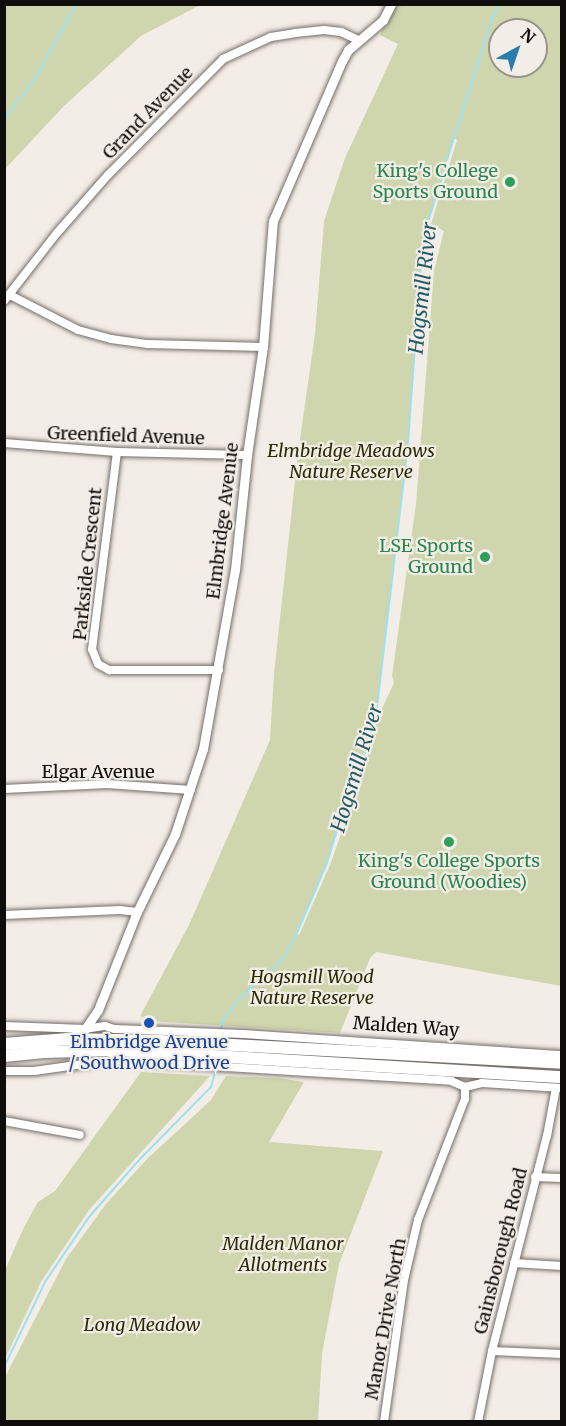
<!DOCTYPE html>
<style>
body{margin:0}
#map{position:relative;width:566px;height:1426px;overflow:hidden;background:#f3ede7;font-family:Merriweather,serif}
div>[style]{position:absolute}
.green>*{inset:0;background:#cfd6ad}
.stream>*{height:2px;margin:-1px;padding:0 1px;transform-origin:1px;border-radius:1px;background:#9de1f1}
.roads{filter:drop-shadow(0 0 2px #736e69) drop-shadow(0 0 2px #736e69)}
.minor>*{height:8px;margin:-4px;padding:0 4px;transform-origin:4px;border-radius:4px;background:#fff}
.tertiary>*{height:9px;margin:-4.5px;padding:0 4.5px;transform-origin:4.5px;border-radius:4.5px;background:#fff}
.trunk>*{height:12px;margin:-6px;padding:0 6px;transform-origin:6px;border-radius:6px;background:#fff}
.dots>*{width:16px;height:16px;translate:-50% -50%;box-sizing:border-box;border:3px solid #f3ede7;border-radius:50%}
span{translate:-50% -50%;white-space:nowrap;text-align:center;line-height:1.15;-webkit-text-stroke:4.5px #f3ede7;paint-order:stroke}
.street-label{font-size:18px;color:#0e0d0b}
.leisure-label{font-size:18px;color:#27864d}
.right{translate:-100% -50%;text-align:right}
.park-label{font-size:18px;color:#282c03;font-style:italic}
.transit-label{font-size:18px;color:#164399}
.water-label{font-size:20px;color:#235b67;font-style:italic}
.frame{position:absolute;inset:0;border:6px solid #0e0d0b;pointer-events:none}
.north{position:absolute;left:488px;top:18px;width:60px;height:60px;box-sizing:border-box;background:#f3ede7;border:2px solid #97938f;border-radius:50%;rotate:40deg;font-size:16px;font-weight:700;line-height:24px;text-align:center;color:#0e0d0b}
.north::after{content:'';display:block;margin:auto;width:21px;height:27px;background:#287dad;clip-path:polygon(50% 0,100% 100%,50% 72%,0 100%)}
</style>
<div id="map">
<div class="green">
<div style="clip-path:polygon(5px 4px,200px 4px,200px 5px,141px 36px,64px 106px,5px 169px)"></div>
<div style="clip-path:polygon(evenodd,393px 5px,561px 5px,561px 986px,376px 952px,370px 958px,340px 1033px,149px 1021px,140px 1016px,189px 925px,270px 740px,274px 674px,298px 453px,315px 334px,324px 221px,345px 158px,398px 44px,380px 35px,393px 5px,500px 30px,536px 30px,536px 66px,500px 66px,500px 30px,393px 5px,454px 138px,457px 140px,431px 224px,444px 231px,434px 271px,416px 504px,392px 676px,394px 683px,378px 717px,364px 769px,330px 865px,299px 935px,296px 933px,327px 863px,376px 716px,408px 443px,421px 260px,430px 214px,454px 138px)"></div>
<div style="clip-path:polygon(141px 1072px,210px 1076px,89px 1210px,41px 1282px,5px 1359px,5px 1270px,24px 1227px,38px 1202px,55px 1191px)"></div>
<div style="clip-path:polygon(226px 1076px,279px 1078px,304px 1082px,269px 1142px,383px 1151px,339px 1264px,322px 1354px,318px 1421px,5px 1421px,5px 1377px,66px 1259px,106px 1204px,147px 1159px,211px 1100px)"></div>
</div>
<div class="stream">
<div style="left:4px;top:119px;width:51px;rotate:-52.2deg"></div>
<div style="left:35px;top:79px;width:85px;rotate:-61.3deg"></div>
<div style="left:447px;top:160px;width:149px;rotate:-72.4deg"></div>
<div style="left:492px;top:18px;width:16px;rotate:-60deg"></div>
<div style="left:219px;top:1040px;width:20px;rotate:-79deg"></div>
<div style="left:223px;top:1020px;width:26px;rotate:-53deg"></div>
<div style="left:239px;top:999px;width:55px;rotate:-42.1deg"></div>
<div style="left:280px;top:962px;width:24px;rotate:-57deg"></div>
<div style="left:293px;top:942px;width:86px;rotate:-66.7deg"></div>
<div style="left:327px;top:863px;width:48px;rotate:-73.1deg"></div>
<div style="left:341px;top:817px;width:54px;rotate:-68.2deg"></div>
<div style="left:361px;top:767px;width:53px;rotate:-73.6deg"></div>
<div style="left:376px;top:716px;width:275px;rotate:-83.3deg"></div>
<div style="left:408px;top:443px;width:182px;rotate:-85.9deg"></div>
<div style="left:421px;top:261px;width:33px;rotate:-81deg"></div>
<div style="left:426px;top:228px;width:66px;rotate:-72.4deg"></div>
<div style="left:4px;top:1367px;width:94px;rotate:-64.2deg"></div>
<div style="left:45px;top:1282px;width:78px;rotate:-55.9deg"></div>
<div style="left:89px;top:1217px;width:76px;rotate:-48.7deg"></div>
<div style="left:139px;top:1160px;width:103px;rotate:-45.4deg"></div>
<div style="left:211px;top:1087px;width:18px;rotate:-74deg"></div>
</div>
<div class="roads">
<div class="minor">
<div style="left:10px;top:295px;width:76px;rotate:27.2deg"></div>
<div style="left:78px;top:330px;width:34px;rotate:15deg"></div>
<div style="left:111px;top:339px;width:37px;rotate:8deg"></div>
<div style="left:148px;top:344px;width:115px;rotate:1.5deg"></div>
<div style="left:4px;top:301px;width:86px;rotate:-52.1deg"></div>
<div style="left:57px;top:233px;width:77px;rotate:-48.7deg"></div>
<div style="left:108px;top:175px;width:163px;rotate:-45.2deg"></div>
<div style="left:223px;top:59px;width:53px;rotate:-24.6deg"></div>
<div style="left:271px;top:37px;width:24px;rotate:-9deg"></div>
<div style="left:295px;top:33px;width:29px;rotate:-6deg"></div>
<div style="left:324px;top:30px;width:17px;rotate:7deg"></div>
<div style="left:341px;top:32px;width:21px;rotate:25deg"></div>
<div style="left:4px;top:443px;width:113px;rotate:4.6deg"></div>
<div style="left:117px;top:452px;width:130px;rotate:1.3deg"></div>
<div style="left:117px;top:452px;width:199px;rotate:97.2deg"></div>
<div style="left:92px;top:649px;width:16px;rotate:68deg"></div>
<div style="left:98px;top:664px;width:13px;rotate:29deg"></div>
<div style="left:109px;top:670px;width:110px"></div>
<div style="left:4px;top:789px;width:103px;rotate:-2.8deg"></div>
<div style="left:107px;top:784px;width:84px;rotate:4.1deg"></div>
<div style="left:4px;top:915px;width:116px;rotate:-2.5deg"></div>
<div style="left:120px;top:910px;width:17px;rotate:7deg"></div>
<div style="left:4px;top:1026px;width:81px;rotate:2.1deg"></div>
<div style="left:85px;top:1029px;width:20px;rotate:-9deg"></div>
<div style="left:105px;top:1026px;width:9px;rotate:18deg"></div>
<div style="left:114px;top:1029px;width:129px;rotate:2.2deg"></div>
<div style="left:243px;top:1034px;width:320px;rotate:3.8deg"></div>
<div style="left:4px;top:1071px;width:30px"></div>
<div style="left:34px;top:1071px;width:79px;rotate:-8deg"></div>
<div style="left:112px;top:1060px;width:340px;rotate:3.5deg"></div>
<div style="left:451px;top:1081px;width:15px;rotate:23deg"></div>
<div style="left:465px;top:1087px;width:17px;rotate:-13deg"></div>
<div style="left:482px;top:1083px;width:80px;rotate:3.6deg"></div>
<div style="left:4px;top:1121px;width:77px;rotate:10.4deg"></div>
<div style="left:535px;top:1177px;width:27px;rotate:2deg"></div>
<div style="left:514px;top:1263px;width:48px;rotate:3.6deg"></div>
<div style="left:492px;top:1351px;width:70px;rotate:2.5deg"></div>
<div style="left:384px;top:1422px;width:143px;rotate:-82deg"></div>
<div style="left:404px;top:1280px;width:62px;rotate:-76.9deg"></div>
<div style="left:418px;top:1220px;width:130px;rotate:-68.8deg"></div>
<div style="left:465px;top:1099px;width:12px;rotate:-90deg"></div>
<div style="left:478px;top:1422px;width:72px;rotate:-78.8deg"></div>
<div style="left:492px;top:1351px;width:222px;rotate:-75.7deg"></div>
<div style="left:547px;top:1136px;width:49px;rotate:-79.4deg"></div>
</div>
<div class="tertiary">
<div style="left:70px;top:1038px;width:17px;rotate:-31deg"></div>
<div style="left:85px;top:1029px;width:23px;rotate:-56deg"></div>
<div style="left:98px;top:1010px;width:105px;rotate:-68.3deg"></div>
<div style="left:137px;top:912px;width:87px;rotate:-64deg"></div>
<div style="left:175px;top:834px;width:89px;rotate:-71.8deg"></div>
<div style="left:203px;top:749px;width:182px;rotate:-79.9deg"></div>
<div style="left:235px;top:570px;width:116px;rotate:-84deg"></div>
<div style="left:247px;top:455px;width:109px;rotate:-81.6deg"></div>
<div style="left:263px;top:347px;width:126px;rotate:-85.5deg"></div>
<div style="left:273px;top:221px;width:174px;rotate:-66.7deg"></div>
<div style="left:342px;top:61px;width:13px;rotate:-61deg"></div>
<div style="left:348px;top:50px;width:46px;rotate:-40.6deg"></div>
<div style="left:383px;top:20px;width:18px;rotate:-63deg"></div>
</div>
<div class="trunk">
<div style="left:4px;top:1044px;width:64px;rotate:-4.5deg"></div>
<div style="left:68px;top:1039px;width:91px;rotate:1.3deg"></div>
<div style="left:159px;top:1041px;width:404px;rotate:3.1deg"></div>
<div style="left:4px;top:1056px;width:40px;rotate:-5.7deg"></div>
<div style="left:44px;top:1052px;width:71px;rotate:-1.6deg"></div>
<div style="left:115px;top:1050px;width:448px;rotate:3.5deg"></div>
</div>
</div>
<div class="dots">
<div style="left:510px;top:182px;background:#2e9e5b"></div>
<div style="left:485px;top:557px;background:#2e9e5b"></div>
<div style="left:449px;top:842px;background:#2e9e5b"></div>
<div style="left:149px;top:1023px;background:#1a4fb4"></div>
</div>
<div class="street-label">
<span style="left:148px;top:113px;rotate:-46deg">Grand Avenue</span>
<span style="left:126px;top:436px;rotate:2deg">Greenfield Avenue</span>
<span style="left:223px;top:521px;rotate:-83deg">Elmbridge Avenue</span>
<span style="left:88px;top:564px;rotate:-84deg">Parkside Crescent</span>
<span style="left:98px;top:772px">Elgar Avenue</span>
<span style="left:406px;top:1027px;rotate:4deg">Malden Way</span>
<span style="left:501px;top:1251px;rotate:-76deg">Gainsborough Road</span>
<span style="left:386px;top:1319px;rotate:-80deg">Manor Drive North</span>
</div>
<div class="leisure-label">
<span class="right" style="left:498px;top:182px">King's College<br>Sports Ground</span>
<span class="right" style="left:473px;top:557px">LSE Sports<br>Ground</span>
<span style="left:449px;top:872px">King's College Sports<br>Ground (Woodies)</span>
</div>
<div class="park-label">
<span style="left:351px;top:462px">Elmbridge Meadows<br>Nature Reserve</span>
<span style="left:312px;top:988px">Hogsmill Wood<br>Nature Reserve</span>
<span style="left:283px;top:1255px">Malden Manor<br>Allotments</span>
<span style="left:142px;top:1325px">Long Meadow</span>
</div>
<div class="transit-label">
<span style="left:149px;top:1053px">Elmbridge Avenue<br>/ Southwood Drive</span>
</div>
<div class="water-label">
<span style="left:422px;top:288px;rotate:-84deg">Hogsmill River</span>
<span style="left:356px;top:768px;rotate:-73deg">Hogsmill River</span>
</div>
<div class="frame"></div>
<div class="north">N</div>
</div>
